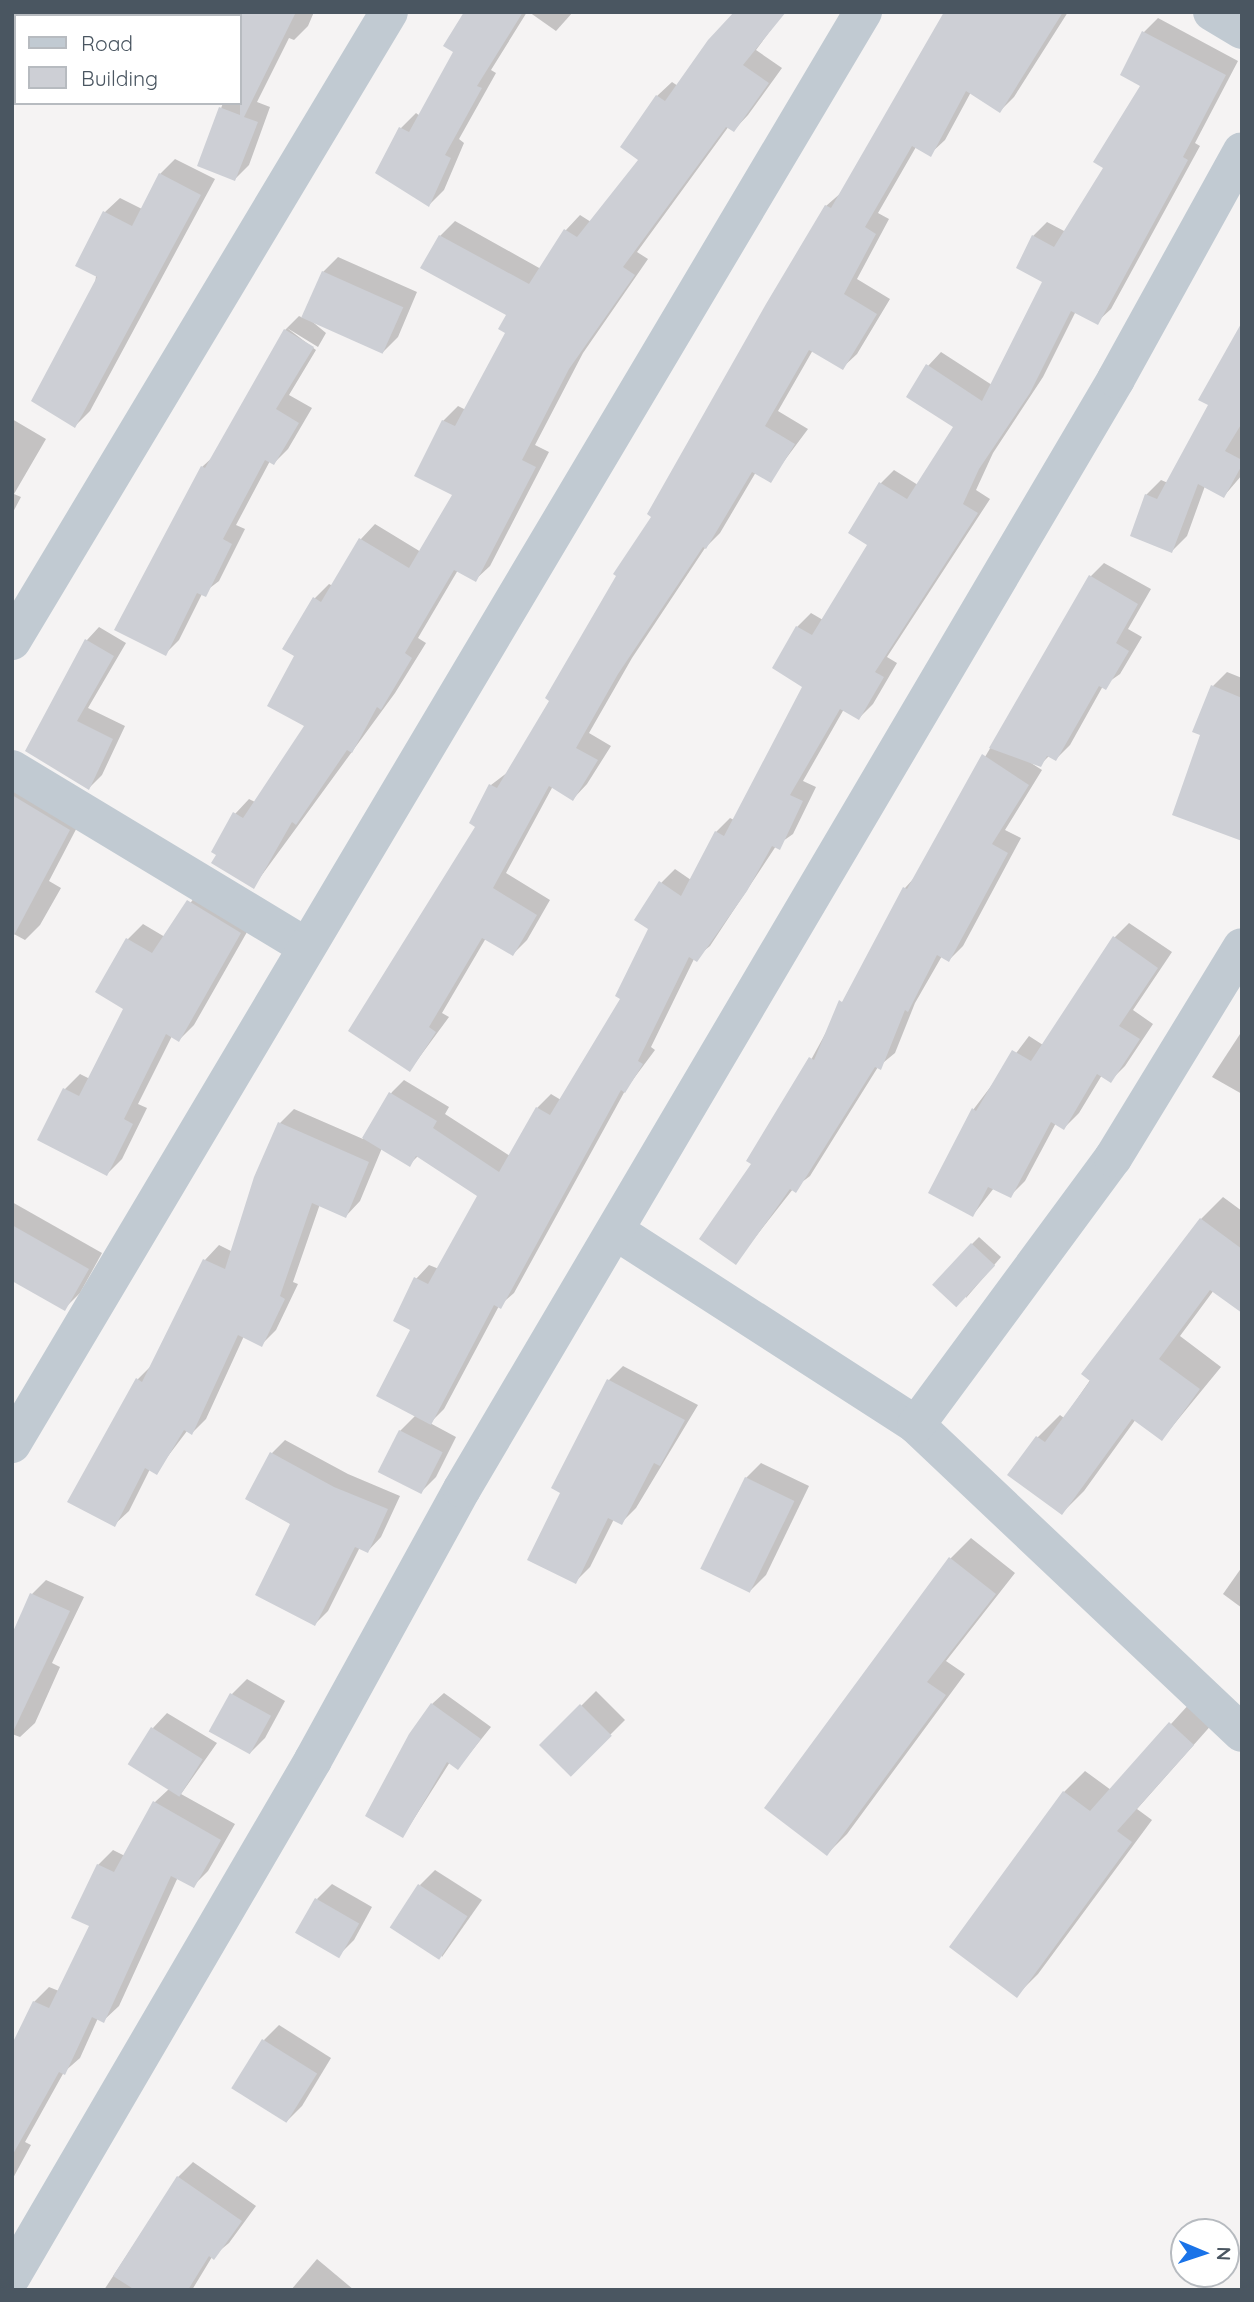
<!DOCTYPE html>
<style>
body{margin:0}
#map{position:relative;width:1254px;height:2302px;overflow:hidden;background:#f5f3f3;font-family:Quicksand,sans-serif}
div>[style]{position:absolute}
.shadow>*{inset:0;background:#0003;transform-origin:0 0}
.building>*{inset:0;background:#cdcfd5;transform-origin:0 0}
.minor>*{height:38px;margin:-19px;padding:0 19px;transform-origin:19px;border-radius:19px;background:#c1cad2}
span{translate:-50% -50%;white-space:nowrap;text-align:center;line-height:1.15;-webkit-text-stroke:5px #fff;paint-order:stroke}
.frame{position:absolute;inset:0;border:14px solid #4a5661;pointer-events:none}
.legend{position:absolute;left:14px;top:14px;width:228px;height:91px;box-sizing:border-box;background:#fff;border:2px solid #b7bbc0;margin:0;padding:9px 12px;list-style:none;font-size:21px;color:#4a5661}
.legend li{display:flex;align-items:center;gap:14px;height:35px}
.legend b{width:35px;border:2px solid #b7bbc0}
.north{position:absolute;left:1170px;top:2218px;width:70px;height:70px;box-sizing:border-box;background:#fff;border:2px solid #b7bbc0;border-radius:50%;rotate:92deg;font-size:19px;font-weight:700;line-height:28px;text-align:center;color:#4a5661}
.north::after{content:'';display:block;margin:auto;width:24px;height:32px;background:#1a73e8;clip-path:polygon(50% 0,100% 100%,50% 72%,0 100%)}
</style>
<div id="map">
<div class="shadow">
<div style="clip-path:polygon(17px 12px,91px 12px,97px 15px,16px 16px,16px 57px,12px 22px)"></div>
<div style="clip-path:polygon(236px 12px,314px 12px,308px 26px,294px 40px,289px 38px,257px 102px,270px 107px,249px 165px,235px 179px,200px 165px,223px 103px,240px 103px,240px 27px,245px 17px)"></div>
<div style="clip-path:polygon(466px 12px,527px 12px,491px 70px,496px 73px,459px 139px,464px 143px,444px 190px,429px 205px,377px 172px,401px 128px,416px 113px,420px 116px,456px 51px)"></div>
<div style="clip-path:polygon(529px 12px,573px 12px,556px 31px)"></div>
<div style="clip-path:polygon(784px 12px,756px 50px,782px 68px,748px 115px,734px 130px,729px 126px,637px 252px,648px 259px,583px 353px,535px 445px,549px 452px,490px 566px,475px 580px,458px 570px,418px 638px,426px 643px,395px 693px,253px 887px,235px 814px,249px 799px,255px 802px,306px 725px,296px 655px,315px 598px,329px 584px,333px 586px,361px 539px,375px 524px,421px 552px,455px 494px,443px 421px,458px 406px,466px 410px,508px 332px,508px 314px,440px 236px,455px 221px,541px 269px,566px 230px,580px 215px,591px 222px,640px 159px,657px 96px,672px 82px,678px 86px)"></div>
<div style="clip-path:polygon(946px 12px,1068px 12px,1014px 97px,1000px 111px,971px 92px,945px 140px,930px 154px,916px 147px,878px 213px,889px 219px,857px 279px,890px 299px,857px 354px,842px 368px,813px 350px,778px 411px,808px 429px,770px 480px,756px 472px,720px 533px,705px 548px,632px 658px,589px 733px,611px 746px,587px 784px,573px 799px,553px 786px,506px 873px,550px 900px,527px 940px,513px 954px,486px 938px,442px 1013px,449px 1017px,410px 1070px,478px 826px,471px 823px,491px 785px,508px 772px,551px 700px,826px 206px,842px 192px)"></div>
<div style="clip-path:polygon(1158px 18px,1238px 61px,1195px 143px,1200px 146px,1111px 309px,1097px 322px,1076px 311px,1043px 377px,993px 453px,976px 490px,990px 499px,887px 657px,897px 663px,873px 704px,859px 718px,844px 709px,803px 781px,816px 787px,793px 834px,776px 846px,710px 946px,694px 959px,651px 1047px,655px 1050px,626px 1089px,514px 1293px,499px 1306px,444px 1409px,430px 1423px,456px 1437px,436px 1477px,421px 1492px,400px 1431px,416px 1415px,416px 1279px,429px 1265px,439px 1269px,479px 1196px,418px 1156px,410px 1164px,382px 1148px,360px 1201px,346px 1216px,320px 1204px,293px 1282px,298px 1284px,276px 1330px,262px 1344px,244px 1336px,206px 1419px,192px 1433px,187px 1431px,156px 1472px,150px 1469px,129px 1511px,114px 1525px,138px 1379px,153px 1364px,205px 1260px,219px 1245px,233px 1252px,280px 1123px,294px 1109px,363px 1139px,392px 1092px,443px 1127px,392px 1092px,404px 1080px,449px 1107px,445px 1114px,510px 1156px,537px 1108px,551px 1094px,561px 1100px,623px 998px,650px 929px,661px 883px,675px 869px,691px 880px,716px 832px,730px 818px,734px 820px,805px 686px,797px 627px,811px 613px,823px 620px,869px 544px,881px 483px,894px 470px,918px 485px,955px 427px,928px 366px,941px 352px,992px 385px,1045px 281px,1033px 236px,1047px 222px,1066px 232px,1105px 167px,1143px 85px,1122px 74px,1144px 32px)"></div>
<div style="clip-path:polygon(175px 159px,215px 179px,90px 411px,75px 426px,105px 212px,120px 198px,142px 209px,160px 174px)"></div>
<div style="clip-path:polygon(338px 257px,417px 292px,398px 337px,383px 352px,309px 319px,326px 333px,318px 347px,287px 328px,316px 350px,289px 395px,312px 408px,288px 449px,274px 463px,270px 461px,236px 525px,245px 529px,219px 581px,202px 594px,179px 640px,165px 654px,202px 467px,215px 455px,285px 330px,299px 316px,303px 318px,323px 272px)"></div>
<div style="clip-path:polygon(1242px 342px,1242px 475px,1224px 496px,1205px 486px,1187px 536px,1172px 551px,1146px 495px,1161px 480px,1168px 483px)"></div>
<div style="clip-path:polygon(12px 419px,46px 439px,14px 494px,21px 497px,12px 514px)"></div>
<div style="clip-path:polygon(1104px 563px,1151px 589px,1128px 629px,1142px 637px,1120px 674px,1103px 686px,1070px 745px,1056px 759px,1049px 756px,1040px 765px,1031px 763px,1042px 770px,1005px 830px,1021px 838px,963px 946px,949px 960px,942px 956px,915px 1003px,895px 1053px,878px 1067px,810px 1176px,793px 1189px,735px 1263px,754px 1164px,905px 888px,915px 877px,1090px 577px)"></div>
<div style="clip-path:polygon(99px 627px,126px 643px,88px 708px,125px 726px,102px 775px,89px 788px,27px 751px,87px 640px)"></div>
<div style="clip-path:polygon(1227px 672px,1242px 678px,1242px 831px,1203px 734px,1213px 686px)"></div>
<div style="clip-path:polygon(26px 779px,84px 814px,49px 881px,61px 888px,40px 925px,25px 940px,12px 933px,12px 793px)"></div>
<div style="clip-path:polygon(203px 886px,255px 918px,194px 1025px,179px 1040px,172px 1036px,138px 1104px,147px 1108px,122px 1159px,107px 1174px,39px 1139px,65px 1089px,80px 1074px,90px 1079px,125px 1008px,97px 991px,128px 939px,143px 924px,165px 937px)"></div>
<div style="clip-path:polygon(1129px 923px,1172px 952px,1133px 1010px,1153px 1024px,1125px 1066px,1110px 1081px,1102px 1075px,1079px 1113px,1064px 1128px,1056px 1123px,1025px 1181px,1010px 1196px,994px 1188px,973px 1215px,973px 1110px,1029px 1036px,1043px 1045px,1114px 938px)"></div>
<div style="clip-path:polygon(1242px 1031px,1242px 1094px,1212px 1077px)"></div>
<div style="clip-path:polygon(1223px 1197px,1242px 1211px,1242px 1311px,1214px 1290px,1180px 1336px,1221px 1367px,1162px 1439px,1136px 1419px,1084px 1491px,1062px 1513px,1010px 1474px,1038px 1437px,1060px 1415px,1064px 1418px,1201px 1219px)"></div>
<div style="clip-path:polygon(12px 1202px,102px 1253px,80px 1293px,65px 1308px,12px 1279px)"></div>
<div style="clip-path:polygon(979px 1237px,1001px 1257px,966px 1298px,972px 1244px)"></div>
<div style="clip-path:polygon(623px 1366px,698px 1405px,636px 1508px,621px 1523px,614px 1519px,590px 1567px,575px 1582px,563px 1492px,608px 1381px)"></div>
<div style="clip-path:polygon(285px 1440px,348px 1474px,400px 1496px,381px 1537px,368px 1551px,360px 1547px,328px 1611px,315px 1624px,272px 1453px)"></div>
<div style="clip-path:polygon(761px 1463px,809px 1486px,766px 1575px,751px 1590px,713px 1547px,746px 1478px)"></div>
<div style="clip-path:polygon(971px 1538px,1015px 1573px,946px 1661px,965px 1674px,847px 1834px,827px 1854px,766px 1807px,951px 1558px)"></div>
<div style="clip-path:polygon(1242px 1567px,1242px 1608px,1223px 1594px)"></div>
<div style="clip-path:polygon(46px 1580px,84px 1597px,52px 1663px,60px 1667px,35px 1723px,20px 1737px,12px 1734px,12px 1638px,32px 1594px)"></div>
<div style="clip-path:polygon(247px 1679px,285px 1701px,265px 1738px,250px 1753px,232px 1694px)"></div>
<div style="left:596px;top:1691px;width:41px;height:76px;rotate:45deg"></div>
<div style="clip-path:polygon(444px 1693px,491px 1727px,458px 1768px,450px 1762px,403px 1836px,432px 1704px)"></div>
<div style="clip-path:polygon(1191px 1702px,1214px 1722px,1137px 1809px,1152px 1820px,1038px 1974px,1017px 1995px,1064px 1792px,1085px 1771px,1111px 1790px)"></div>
<div style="clip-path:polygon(167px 1713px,217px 1743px,181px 1794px,235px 1824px,208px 1871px,193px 1886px,178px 1877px,119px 2006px,104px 2020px,98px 2018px,80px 2058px,64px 2072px,25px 2142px,31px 2145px,12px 2180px,12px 2048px,34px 2002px,49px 1987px,59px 1991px,92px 1925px,98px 1865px,113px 1850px,125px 1856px,155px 1802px,169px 1789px,153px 1728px)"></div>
<div style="clip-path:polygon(435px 1870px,482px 1900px,442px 1957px,420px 1885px)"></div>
<div style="clip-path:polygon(332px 1884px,372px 1907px,354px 1940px,339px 1955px,317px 1899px)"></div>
<div style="clip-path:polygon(279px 2025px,331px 2058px,302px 2106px,287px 2121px,264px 2040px)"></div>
<div style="clip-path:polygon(193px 2162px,256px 2206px,229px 2243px,212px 2257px,192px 2290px,104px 2290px,178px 2177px)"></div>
<div style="clip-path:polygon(317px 2259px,354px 2290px,291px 2290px)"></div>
</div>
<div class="building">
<div style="clip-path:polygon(240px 12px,296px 12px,244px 117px,258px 122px,235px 181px,197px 166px,219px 107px,240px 115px)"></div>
<div style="clip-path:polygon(464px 12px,523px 12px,477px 86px,482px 88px,445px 155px,451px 158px,429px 207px,375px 173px,399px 127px,409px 132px,453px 52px,443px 46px)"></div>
<div style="clip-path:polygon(734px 12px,786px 12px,743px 65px,769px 83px,734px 132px,726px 127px,623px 267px,635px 275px,569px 369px,522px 460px,536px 467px,476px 582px,454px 570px,405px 653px,412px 658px,381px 710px,377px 707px,352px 753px,347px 750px,296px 825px,292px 822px,254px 889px,211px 863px,216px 855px,211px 852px,233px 812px,243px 818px,304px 726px,267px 706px,294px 656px,282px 649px,313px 597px,321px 602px,359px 538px,409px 568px,452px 495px,414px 476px,442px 420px,455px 426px,505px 333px,498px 329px,506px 315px,420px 268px,439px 235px,529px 284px,564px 229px,577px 237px,638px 160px,620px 147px,656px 95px,665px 101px,708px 40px)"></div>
<div style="clip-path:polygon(944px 12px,1063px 12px,1000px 113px,966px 91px,931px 157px,912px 146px,865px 227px,876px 234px,844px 294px,877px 314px,843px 370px,809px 350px,765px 426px,795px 444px,771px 483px,752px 472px,706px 549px,703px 547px,618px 674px,576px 748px,598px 760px,573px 801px,549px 786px,493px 888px,537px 915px,513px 956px,482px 938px,429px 1027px,436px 1032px,410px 1072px,348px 1031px,475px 827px,469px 823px,489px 784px,497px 788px,549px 701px,545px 698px,616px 576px,613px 574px,651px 517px,647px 514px,766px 304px,825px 205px,831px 208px)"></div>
<div style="clip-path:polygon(1142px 31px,1226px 75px,1183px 157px,1188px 160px,1098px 325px,1071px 311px,1030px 393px,979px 469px,963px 504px,978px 513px,875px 672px,884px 677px,859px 720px,840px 709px,790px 795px,803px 801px,780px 850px,772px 846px,747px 891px,697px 962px,689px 957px,638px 1061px,643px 1064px,625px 1093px,621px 1090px,501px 1309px,494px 1305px,431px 1425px,376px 1396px,410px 1330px,393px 1321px,414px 1277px,428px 1284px,477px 1196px,416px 1156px,410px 1167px,362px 1138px,389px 1092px,437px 1121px,433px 1128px,499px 1172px,536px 1107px,550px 1115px,620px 999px,615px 996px,648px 929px,634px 920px,659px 881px,681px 896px,715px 831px,724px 836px,802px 687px,772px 668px,796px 626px,812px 635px,867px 545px,848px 533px,879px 482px,907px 499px,953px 427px,906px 397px,926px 364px,982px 401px,1042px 282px,1016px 268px,1032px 235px,1054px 247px,1103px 168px,1093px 162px,1140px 86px,1120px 75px)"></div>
<div style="clip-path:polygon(159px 173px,201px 195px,75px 428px,31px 401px,97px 277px,75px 266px,103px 211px,132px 226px)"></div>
<div style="left:322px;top:271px;width:89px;height:51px;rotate:24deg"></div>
<div style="clip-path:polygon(1242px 322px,1242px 423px,1225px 451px,1242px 460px,1242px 465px,1224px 498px,1198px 484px,1172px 553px,1130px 536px,1145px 494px,1157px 499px,1208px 405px,1198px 400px)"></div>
<div style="clip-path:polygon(284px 329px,314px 347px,276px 409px,299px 423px,274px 465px,265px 460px,223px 539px,232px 544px,206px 597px,197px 593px,166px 656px,114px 630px,201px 466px,205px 468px)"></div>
<div style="clip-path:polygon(1089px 575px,1138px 604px,1116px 643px,1129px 651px,1106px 690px,1099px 686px,1056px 761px,1047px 756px,1041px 767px,989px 748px)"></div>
<div style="clip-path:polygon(85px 639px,114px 656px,77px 721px,113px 739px,89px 790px,25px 751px)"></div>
<div style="clip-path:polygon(1211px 685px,1242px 698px,1242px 841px,1172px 815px,1200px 735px,1192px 732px)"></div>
<div style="clip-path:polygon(982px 754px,1029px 785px,992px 844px,1008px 853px,949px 962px,937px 955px,908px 1012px,905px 1010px,881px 1070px,875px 1067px,796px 1193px,790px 1189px,736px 1265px,699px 1239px,751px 1164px,746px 1161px,809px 1057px,814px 1060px,839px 1000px,842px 1002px,903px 887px,907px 889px)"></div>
<div style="clip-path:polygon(12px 795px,70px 830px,12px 939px)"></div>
<div style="clip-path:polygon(187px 900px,241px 933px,179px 1042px,166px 1034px,124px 1119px,133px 1124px,107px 1176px,37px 1140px,63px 1088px,79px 1096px,123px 1009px,95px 992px,126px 938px,152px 953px)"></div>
<div style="clip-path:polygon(1113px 936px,1158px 968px,1119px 1026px,1140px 1039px,1111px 1083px,1097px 1074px,1064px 1130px,1051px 1122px,1011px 1198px,988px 1187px,973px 1217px,928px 1193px,972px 1108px,976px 1111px,1012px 1050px,1031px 1061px)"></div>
<div style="clip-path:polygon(278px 1122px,369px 1162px,346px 1218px,312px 1203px,280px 1296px,285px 1299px,262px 1347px,238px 1335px,192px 1435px,184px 1430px,157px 1475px,145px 1468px,115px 1527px,67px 1502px,136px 1378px,142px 1382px,203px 1259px,225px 1269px,254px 1177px)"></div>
<div style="clip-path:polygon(1200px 1218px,1242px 1249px,1242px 1313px,1210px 1290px,1159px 1359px,1200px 1389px,1162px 1441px,1132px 1419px,1062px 1515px,1007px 1475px,1036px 1436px,1045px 1442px,1090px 1381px,1081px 1374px)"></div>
<div style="clip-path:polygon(12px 1225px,89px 1269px,65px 1311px,12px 1281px)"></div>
<div style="left:971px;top:1243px;width:33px;height:57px;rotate:43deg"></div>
<div style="clip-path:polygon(607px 1379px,685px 1420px,660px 1466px,654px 1463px,622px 1525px,608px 1518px,576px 1584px,527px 1560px,560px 1493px,551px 1488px)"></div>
<div style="left:399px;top:1430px;width:49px;height:47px;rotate:27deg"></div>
<div style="clip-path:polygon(270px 1452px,334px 1487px,388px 1509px,368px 1553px,355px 1547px,315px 1626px,255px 1595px,290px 1524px,245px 1499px)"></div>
<div style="left:745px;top:1477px;width:55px;height:102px;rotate:26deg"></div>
<div style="clip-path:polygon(949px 1557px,996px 1594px,927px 1682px,946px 1695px,827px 1856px,764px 1808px)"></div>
<div style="clip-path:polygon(30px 1593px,70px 1611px,12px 1734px,12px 1634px)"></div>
<div style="left:230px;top:1693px;width:47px;height:44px;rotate:29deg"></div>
<div style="clip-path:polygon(431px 1703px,481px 1739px,458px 1770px,447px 1762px,403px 1838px,365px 1816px,409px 1734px)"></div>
<div style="left:580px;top:1704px;width:45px;height:58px;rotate:45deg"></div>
<div style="clip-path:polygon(1169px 1722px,1194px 1745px,1117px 1831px,1132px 1842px,1017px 1998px,949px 1947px,1063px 1791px,1090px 1811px)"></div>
<div style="left:151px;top:1727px;width:61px;height:44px;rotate:32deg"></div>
<div style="clip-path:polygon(153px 1801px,221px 1840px,194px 1888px,171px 1876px,104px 2023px,92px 2017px,65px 2075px,59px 2072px,12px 2156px,12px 2044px,33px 2001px,49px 2008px,89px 1926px,71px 1918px,97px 1864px,114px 1872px)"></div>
<div style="left:418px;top:1884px;width:59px;height:52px;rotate:33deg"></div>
<div style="left:315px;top:1898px;width:51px;height:40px;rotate:30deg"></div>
<div style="left:262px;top:2039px;width:65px;height:58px;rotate:32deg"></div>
<div style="clip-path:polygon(177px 2176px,242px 2221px,214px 2260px,209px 2256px,188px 2290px,135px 2290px,113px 2276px)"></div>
</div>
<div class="minor">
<div style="left:1212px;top:12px;width:35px;rotate:31deg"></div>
<div style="left:12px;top:641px;width:733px;rotate:-59.06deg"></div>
<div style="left:12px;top:769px;width:342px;rotate:31.1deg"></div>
<div style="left:617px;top:1232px;width:356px;rotate:32.8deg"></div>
<div style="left:916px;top:1425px;width:448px;rotate:43.4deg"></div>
<div style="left:916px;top:1425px;width:332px;rotate:-53.6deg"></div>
<div style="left:1113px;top:1158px;width:247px;rotate:-58.6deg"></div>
<div style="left:12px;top:1444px;width:1666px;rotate:-59.28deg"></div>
<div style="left:12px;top:2276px;width:597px;rotate:-59.74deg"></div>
<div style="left:313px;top:1760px;width:309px;rotate:-61.2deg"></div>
<div style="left:462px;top:1489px;width:1288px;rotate:-59.49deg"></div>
<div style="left:1116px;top:379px;width:260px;rotate:-61.1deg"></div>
</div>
<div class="frame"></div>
<ul class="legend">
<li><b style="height:9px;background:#c1cad2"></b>Road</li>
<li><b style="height:19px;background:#cdcfd5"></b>Building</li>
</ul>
<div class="north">N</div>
</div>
